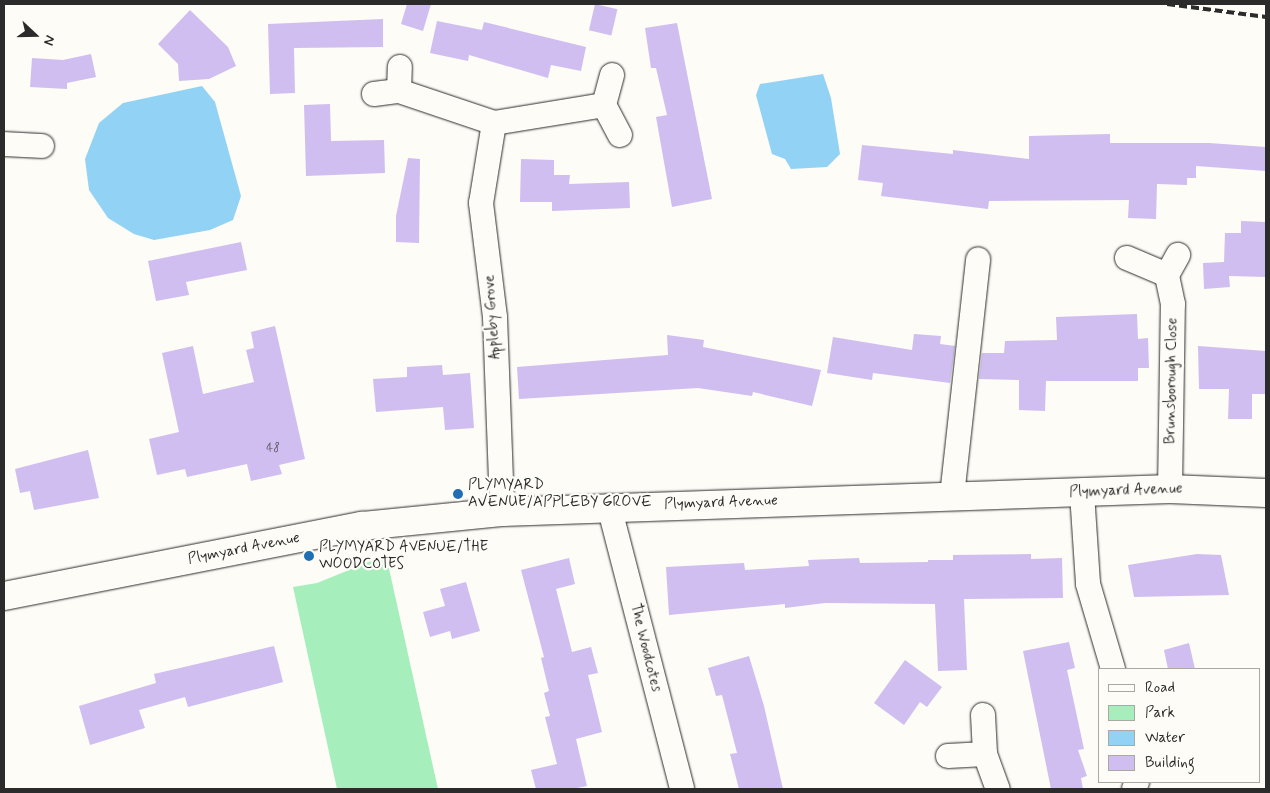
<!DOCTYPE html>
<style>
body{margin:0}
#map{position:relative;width:1270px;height:793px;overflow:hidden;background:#fdfcf7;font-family:Mynerve,sans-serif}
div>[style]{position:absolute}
.green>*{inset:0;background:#a6efbd}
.water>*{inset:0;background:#92d2f4}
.building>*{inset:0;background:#cfbeef;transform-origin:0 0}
.roads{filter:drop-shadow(0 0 1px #2b2b2b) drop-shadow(0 0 1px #2b2b2b)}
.street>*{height:24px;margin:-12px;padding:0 12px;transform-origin:12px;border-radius:12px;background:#fdfcf7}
.secondary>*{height:28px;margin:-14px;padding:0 14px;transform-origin:14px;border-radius:14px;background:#fdfcf7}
.rail>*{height:4px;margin-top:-2px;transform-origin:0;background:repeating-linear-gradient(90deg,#2b2b2b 0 8px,transparent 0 12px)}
.dots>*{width:14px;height:14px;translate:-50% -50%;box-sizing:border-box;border:2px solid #fdfcf7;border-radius:50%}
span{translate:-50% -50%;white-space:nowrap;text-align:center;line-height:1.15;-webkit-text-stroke:4.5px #fdfcf7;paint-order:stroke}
.number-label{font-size:12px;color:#54505c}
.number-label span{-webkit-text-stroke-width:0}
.street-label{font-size:15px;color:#2b2b2b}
.poi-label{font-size:15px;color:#2b2b2b}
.left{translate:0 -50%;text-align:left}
.frame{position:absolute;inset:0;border:5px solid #2b2b2b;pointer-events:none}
.legend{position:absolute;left:1098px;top:668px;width:162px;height:115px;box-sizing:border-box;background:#fdfcf7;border:1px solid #a9a8a5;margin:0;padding:6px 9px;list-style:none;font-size:15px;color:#2b2b2b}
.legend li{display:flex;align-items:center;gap:10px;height:25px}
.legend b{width:25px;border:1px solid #a9a8a5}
.north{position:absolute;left:10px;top:10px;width:50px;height:50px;-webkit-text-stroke:4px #fdfcf7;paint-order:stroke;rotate:111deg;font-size:14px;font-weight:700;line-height:20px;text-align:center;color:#2b2b2b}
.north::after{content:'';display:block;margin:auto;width:18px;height:22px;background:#2b2b2b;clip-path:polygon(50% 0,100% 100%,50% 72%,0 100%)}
</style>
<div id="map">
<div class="green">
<div style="clip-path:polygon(386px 555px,438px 789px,337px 789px,293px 587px,317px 583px)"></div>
</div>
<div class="water">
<div style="clip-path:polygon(823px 74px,831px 98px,840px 154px,827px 167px,791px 169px,785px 159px,772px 154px,756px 95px,760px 84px)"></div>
<div style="clip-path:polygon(202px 86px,215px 102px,241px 196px,233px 220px,210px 230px,154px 240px,134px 234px,108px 218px,89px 190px,85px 159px,99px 123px,123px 103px)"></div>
</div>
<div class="building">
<div style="clip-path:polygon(407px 4px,431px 4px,423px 31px,401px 24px)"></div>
<div style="left:595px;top:4px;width:23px;height:27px;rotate:13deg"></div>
<div style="clip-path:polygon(190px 10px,228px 47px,236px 66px,209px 79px,179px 81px,178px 64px,158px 44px)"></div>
<div style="clip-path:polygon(383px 19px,383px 47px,294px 48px,295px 93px,270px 94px,268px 24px)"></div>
<div style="clip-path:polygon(437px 21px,482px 30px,484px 22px,586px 47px,581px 71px,551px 65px,548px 78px,469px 55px,468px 61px,430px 53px)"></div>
<div style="clip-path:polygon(677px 23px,712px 199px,672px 207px,656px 117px,667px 115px,656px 68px,651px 68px,645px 28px)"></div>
<div style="clip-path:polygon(91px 54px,96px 77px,67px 83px,67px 89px,30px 87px,32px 58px,63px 60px)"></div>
<div style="clip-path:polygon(330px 104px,331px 141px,384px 140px,385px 173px,306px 176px,304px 105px)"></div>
<div style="clip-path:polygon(1110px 134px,1110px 143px,1209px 143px,1266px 147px,1266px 171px,1196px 166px,1196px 178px,1187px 178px,1187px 185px,1157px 184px,1156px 219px,1128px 218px,1129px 200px,989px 201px,988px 209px,881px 196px,883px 183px,858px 180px,862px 145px,953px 154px,953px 150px,1029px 159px,1029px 136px)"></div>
<div style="clip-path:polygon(408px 158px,420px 159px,419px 243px,396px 242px,396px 216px)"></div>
<div style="clip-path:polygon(521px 159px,554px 160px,554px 175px,570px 175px,569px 184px,629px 182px,630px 208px,552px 211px,552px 202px,520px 202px)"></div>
<div style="clip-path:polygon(1241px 221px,1266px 222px,1266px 277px,1229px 276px,1230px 287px,1204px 289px,1203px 263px,1224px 262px,1225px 233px,1241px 233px)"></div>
<div style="clip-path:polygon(241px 242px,247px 270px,186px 282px,189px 295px,156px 301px,148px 261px)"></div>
<div style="clip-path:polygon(1137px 314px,1138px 339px,1148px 338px,1149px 368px,1138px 368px,1138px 381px,1046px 381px,1045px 411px,1019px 410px,1019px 380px,979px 379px,982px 353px,1004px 353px,1005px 341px,1057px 340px,1056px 317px)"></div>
<div style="clip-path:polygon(275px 326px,305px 459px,279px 465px,282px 474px,251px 481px,247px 464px,187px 477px,185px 469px,157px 475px,149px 439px,179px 432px,162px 353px,193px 346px,203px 394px,254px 382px,246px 350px,254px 348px,251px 332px)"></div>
<div style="clip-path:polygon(914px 334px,941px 336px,940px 344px,955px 346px,950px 383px,873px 373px,872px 380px,827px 373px,833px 337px,912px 350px)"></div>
<div style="clip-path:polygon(667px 335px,704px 340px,703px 347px,821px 370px,812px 406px,753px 392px,752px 396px,698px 388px,519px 399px,517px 367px,668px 355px)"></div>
<div style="clip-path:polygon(1198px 346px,1266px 351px,1266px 394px,1252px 394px,1252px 419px,1228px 419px,1229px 389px,1199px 389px)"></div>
<div style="clip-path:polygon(442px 365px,443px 375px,470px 373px,474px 428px,445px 430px,443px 407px,376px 412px,373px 379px,407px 377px,407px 367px)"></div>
<div style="clip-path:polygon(88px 450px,99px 498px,34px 510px,30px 491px,20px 493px,15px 469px)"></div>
<div style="clip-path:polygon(1031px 554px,1031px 559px,1062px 558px,1063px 598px,964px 599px,967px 670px,938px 671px,935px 604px,825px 603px,785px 608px,785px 604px,669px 615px,666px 567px,744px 563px,745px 570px,809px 566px,808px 560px,859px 558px,860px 563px,928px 562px,928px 560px,953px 560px,953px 555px)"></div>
<div style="clip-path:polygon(1197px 554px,1221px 555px,1229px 595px,1134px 597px,1128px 565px)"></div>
<div style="clip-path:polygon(569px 558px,575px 584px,556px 589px,572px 652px,591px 647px,598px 673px,588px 675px,602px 732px,576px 739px,587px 786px,572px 789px,536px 789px,531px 770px,557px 764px,545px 717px,550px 716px,544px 693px,549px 691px,541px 658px,544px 657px,521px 570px)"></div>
<div style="clip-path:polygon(466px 582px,480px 631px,452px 639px,450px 631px,430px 637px,423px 612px,445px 606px,440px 589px)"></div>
<div style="clip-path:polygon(1069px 642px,1075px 668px,1067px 670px,1084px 749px,1078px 750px,1087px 776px,1081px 778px,1083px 789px,1051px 789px,1023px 651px)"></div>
<div style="clip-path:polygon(1189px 643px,1195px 669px,1168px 669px,1164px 650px)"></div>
<div style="clip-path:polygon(274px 646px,283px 682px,188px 707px,185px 697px,139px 710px,145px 728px,90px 745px,79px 706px,156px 683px,154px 674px)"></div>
<div style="clip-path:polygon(749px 656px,764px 706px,783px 789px,739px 789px,730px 754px,737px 753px,722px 695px,716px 696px,708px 668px)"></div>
<div style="clip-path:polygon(905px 660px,942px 687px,927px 707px,920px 702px,904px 725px,874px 703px)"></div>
</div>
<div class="roads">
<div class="street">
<div style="left:399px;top:91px;width:24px;rotate:-88deg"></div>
<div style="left:374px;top:94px;width:25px;rotate:-7deg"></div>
<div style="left:399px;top:91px;width:100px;rotate:18.6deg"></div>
<div style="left:494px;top:123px;width:111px;rotate:-9.3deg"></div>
<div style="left:604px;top:105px;width:34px;rotate:62deg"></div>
<div style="left:604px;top:105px;width:31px;rotate:-75deg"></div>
<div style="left:494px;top:123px;width:81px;rotate:99.2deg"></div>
<div style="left:481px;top:203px;width:115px;rotate:83deg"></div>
<div style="left:495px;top:317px;width:195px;rotate:87.9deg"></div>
<div style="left:4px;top:144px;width:38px;rotate:3deg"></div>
<div style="left:1127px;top:258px;width:43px;rotate:23deg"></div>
<div style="left:1170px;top:489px;width:185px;rotate:-89.1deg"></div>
<div style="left:1173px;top:304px;width:30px;rotate:-102deg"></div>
<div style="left:1167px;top:275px;width:23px;rotate:-61deg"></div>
<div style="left:1082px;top:493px;width:91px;rotate:86.2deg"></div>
<div style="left:1088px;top:584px;width:89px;rotate:73.6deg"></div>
<div style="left:952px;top:496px;width:238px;rotate:-83.7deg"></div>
<div style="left:609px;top:506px;width:292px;rotate:75.5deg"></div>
<div style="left:983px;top:715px;width:39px;rotate:87deg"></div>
<div style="left:985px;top:754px;width:37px;rotate:70deg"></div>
<div style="left:948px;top:756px;width:37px;rotate:-3deg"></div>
<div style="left:1134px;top:789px;width:8px;rotate:-67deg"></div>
</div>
<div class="secondary">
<div style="left:4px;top:596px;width:365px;rotate:-11.1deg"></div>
<div style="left:362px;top:526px;width:141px;rotate:-5.7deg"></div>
<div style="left:502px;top:512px;width:668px;rotate:-1.97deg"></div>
<div style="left:1170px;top:489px;width:96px;rotate:2.4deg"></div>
</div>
</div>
<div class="rail">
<div style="left:1167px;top:4px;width:100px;rotate:7.5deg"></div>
</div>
<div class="dots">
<div style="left:458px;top:494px;background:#1f6fb2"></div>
<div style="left:309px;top:556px;background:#1f6fb2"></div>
</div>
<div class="number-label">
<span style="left:273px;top:449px">48</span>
</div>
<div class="street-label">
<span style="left:493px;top:317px;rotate:-94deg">Appleby Grove</span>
<span style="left:1172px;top:381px;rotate:-89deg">Brunsborough Close</span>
<span style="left:1126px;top:491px;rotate:-2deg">Plymyard Avenue</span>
<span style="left:721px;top:503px;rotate:-2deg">Plymyard Avenue</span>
<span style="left:244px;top:549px;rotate:-11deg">Plymyard Avenue</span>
<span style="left:645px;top:648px;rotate:76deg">The Woodcotes</span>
</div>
<div class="poi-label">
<span class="left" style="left:468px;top:494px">PLYMYARD<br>AVENUE/APPLEBY GROVE</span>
<span class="left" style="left:319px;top:556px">PLYMYARD AVENUE/THE<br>WOODCOTES</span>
</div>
<div class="frame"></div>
<ul class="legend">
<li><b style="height:6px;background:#fdfcf7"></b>Road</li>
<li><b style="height:14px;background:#a6efbd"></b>Park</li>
<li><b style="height:14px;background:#92d2f4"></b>Water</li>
<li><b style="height:14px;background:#cfbeef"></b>Building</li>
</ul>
<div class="north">N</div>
</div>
